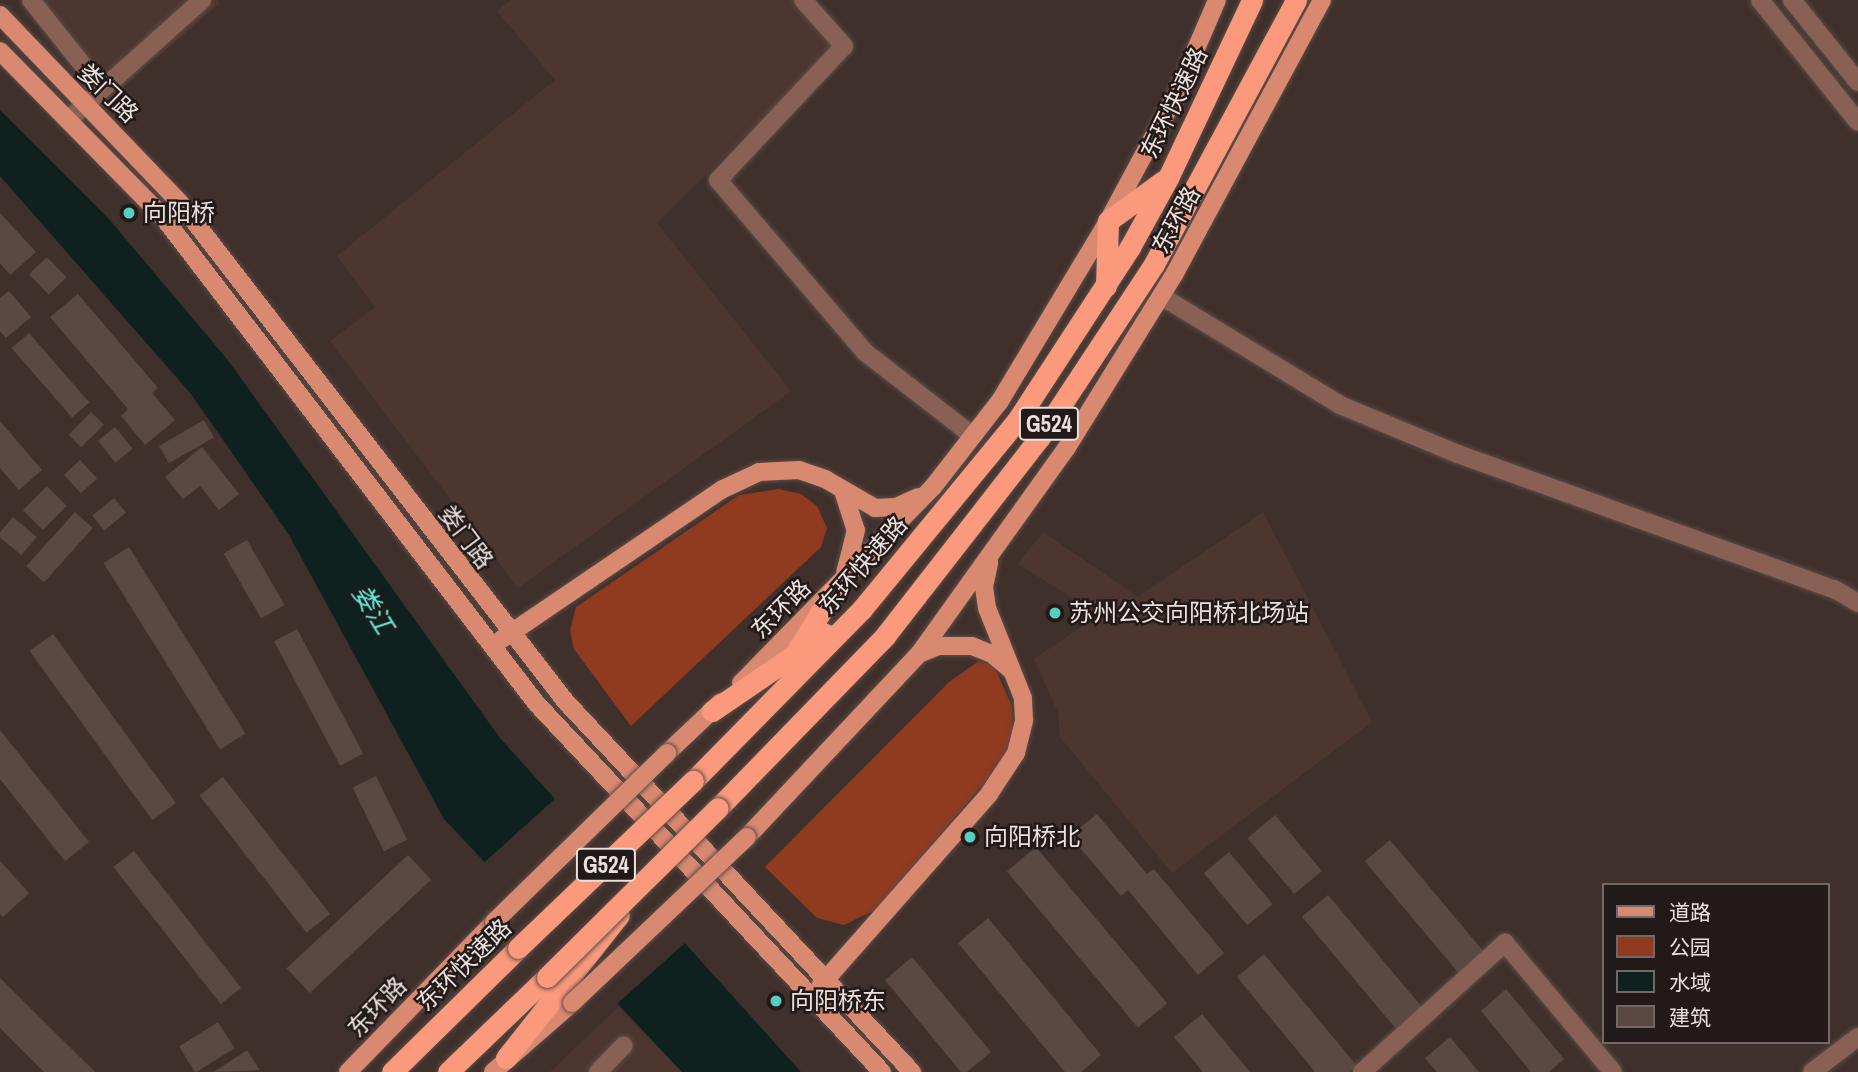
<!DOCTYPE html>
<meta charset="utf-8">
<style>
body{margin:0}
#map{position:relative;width:1858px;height:1072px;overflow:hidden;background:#40302b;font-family:"Archivo Narrow","Noto Sans SC",sans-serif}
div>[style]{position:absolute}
.built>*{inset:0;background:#4d362f}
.green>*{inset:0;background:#903a20}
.water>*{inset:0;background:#0e211e}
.pier>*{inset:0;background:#40302b;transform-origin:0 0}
.building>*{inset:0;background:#5a4943;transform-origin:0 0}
.roads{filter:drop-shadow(0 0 2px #5b4c47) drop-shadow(0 0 2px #5b4c47)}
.minor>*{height:18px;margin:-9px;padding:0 9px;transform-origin:9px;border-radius:9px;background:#886054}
.major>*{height:18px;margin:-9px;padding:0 9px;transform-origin:9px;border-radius:9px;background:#da8971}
.highway>*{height:21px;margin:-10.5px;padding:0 10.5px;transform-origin:10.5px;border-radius:10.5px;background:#fb997c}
.bridges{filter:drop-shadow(0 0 2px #5b4c47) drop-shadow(0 0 2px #5b4c47)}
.major-bridge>*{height:18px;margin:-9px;padding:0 9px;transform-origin:9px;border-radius:9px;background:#da8971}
.highway-bridge>*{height:21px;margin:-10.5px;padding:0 10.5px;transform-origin:10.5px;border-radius:10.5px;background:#fb997c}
.dots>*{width:19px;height:19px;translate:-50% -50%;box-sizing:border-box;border:4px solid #211a18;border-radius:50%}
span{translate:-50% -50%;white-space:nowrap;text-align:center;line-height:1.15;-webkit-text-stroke:5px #211a18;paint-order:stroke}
.shield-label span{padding:2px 5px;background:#211a18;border:2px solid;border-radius:5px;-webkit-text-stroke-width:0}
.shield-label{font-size:23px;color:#ebe0dd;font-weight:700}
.street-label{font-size:24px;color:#ebe0dd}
.poi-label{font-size:24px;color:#ebe0dd}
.left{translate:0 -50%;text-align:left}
.water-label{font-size:26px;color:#5feddd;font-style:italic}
.legend{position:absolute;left:1602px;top:883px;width:228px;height:161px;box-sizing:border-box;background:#211a18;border:2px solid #726967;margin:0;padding:9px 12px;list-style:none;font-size:21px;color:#ebe0dd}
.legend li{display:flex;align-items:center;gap:14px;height:35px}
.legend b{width:35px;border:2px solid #726967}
</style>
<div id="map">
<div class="built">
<div style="clip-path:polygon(43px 0,218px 0,220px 3px,116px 92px)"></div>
<div style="clip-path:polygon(511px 0,792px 0,834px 48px,657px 223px,791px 391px,518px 588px,330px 341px,375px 307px,337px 256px,555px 80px,497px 11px)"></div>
<div style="clip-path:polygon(1263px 512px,1372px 722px,1172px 873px,1060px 737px,1058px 712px,1034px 659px,1099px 615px,1018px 564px,1043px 532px,1138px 597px)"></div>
<div style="clip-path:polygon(618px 1007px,682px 1072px,550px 1072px)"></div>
</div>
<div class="green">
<div style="clip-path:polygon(779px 489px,801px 494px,817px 506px,827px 528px,821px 547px,631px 726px,574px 649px,570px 630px,576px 607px,739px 495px)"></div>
<div style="clip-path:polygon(979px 661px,994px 666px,1012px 706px,1013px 739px,1003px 761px,877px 909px,844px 925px,817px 918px,765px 867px,949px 682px)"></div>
</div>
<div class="water">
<div style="clip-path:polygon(0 110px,108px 218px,227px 359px,500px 738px,801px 1072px,682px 1072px,444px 819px,289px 535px,258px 490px,191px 394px,0 176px)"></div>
</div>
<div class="pier">
<div style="left:557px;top:797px;width:194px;height:103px;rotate:48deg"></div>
</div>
<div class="building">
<div style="clip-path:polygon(0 213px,36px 252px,10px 275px,0 263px)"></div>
<div style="left:47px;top:257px;width:28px;height:25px;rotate:46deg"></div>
<div style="clip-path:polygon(9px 291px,31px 317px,6px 338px,0 331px,0 298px)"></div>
<div style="clip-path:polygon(78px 294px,158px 388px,152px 393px,175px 420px,145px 445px,121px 416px,128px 409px,50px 317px)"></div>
<div style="left:29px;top:333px;width:92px;height:23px;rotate:49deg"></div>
<div style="left:91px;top:412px;width:18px;height:32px;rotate:45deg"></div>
<div style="left:204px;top:420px;width:20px;height:52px;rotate:60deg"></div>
<div style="clip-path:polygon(0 421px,42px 470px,19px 490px,0 468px)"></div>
<div style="left:115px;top:427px;width:28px;height:22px;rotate:51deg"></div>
<div style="clip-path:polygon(202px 447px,239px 494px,219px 510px,200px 486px,183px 499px,165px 477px)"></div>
<div style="left:80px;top:460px;width:25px;height:22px;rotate:47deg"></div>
<div style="left:47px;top:486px;width:28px;height:34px;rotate:45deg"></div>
<div style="left:114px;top:498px;width:19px;height:28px;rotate:51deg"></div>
<div style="left:75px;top:512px;width:24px;height:73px;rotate:42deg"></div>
<div style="left:13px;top:517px;width:31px;height:24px;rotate:40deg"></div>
<div style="left:247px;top:540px;width:75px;height:27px;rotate:60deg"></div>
<div style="left:129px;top:547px;width:220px;height:30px;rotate:58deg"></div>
<div style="left:297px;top:629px;width:141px;height:26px;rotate:62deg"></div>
<div style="left:53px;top:634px;width:209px;height:29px;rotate:54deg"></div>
<div style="clip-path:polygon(0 730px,89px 842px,65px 861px,0 779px)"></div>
<div style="left:376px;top:776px;width:71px;height:26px;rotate:64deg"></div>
<div style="left:223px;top:777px;width:174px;height:30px;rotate:52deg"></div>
<div style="clip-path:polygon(1097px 814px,1147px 874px,1154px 869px,1224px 953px,1198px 975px,1128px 890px,1121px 896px,1070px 836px)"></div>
<div style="left:1275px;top:815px;width:73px;height:36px;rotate:50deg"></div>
<div style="left:1390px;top:840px;width:146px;height:33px;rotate:50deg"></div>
<div style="left:1036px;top:847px;width:204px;height:38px;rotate:50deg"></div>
<div style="left:134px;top:851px;width:174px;height:26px;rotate:52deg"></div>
<div style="left:1229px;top:852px;width:68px;height:33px;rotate:50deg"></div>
<div style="left:408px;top:855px;width:34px;height:166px;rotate:47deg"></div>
<div style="clip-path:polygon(0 861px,29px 893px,3px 917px,0 914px)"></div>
<div style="left:1328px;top:895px;width:149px;height:34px;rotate:50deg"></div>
<div style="clip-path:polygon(988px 918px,1101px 1055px,1081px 1072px,1065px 1072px,958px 943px)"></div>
<div style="clip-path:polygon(1264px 954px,1357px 1066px,1350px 1072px,1315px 1072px,1237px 977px)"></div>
<div style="clip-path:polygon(912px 957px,991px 1052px,967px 1072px,961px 1072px,885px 980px)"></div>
<div style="clip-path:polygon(0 978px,95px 1072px,44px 1072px,0 1028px)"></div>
<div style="clip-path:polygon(1506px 989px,1564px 1059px,1549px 1072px,1531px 1072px,1481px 1011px)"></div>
<div style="clip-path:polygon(1202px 1014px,1250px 1072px,1203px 1072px,1174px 1037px)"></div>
<div style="left:218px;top:1022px;width:31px;height:46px;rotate:58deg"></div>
<div style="clip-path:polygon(1450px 1037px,1479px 1072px,1437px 1072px,1425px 1058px)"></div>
<div style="clip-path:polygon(247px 1050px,260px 1070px,214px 1072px)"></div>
</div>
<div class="roads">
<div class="minor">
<div style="left:31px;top:0;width:112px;rotate:51.5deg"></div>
<div style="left:803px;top:0;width:62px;rotate:48.3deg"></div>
<div style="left:844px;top:46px;width:184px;rotate:133.2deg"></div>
<div style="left:718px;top:180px;width:228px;rotate:49.5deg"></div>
<div style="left:866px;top:353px;width:135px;rotate:37.8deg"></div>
<div style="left:1760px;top:0;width:156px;rotate:51.2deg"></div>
<div style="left:1792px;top:0;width:105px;rotate:51.2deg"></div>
<div style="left:68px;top:120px;width:180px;rotate:-41.8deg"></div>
<div style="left:1161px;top:296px;width:210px;rotate:31.3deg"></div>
<div style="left:1340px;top:405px;width:128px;rotate:22.6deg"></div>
<div style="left:1458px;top:454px;width:400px;rotate:19.8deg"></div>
<div style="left:1834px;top:589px;width:28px;rotate:30deg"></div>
<div style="left:598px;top:1072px;width:37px;rotate:-46deg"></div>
<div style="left:1362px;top:1072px;width:193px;rotate:-42.1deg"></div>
<div style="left:1505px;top:943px;width:168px;rotate:50.1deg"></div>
<div style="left:1812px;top:1072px;width:58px;rotate:-37.3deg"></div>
</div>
<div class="major">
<div style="left:0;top:15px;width:260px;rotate:46.2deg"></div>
<div style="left:180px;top:203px;width:631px;rotate:52.28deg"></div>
<div style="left:566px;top:702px;width:507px;rotate:46.92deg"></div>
<div style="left:0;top:51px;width:233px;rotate:45.5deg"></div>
<div style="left:163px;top:217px;width:613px;rotate:52.49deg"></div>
<div style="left:536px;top:703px;width:506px;rotate:46.84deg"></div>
<div style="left:844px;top:494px;width:38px;rotate:72deg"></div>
<div style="left:856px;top:530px;width:44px;rotate:104.3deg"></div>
<div style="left:502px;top:639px;width:267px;rotate:-34.2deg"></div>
<div style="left:723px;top:489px;width:40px;rotate:-25deg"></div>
<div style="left:759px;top:472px;width:40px;rotate:-2.9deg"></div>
<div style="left:799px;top:470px;width:28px;rotate:19deg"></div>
<div style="left:825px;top:479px;width:58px;rotate:30.1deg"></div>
<div style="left:875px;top:508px;width:21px;rotate:-3deg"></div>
<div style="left:896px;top:507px;width:24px;rotate:-24deg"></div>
<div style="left:919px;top:654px;width:22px;rotate:-22deg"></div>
<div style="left:939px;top:646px;width:33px"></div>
<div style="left:972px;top:646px;width:22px;rotate:22deg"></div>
<div style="left:992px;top:654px;width:25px;rotate:40deg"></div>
<div style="left:741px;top:683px;width:274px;rotate:-45.6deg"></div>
<div style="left:933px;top:487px;width:109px;rotate:-52.1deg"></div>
<div style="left:1000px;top:401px;width:210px;rotate:-59deg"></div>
<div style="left:1108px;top:221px;width:145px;rotate:-61.7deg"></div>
<div style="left:1177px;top:93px;width:101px;rotate:-66.7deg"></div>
<div style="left:667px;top:753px;width:74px;rotate:-43.4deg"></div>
<div style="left:747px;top:837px;width:251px;rotate:-46.8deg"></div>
<div style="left:919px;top:654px;width:252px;rotate:-54.4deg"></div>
<div style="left:1066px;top:449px;width:207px;rotate:-58.2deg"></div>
<div style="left:1175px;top:273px;width:310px;rotate:-61.7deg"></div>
<div style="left:820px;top:986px;width:256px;rotate:-48.6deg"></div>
<div style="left:989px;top:794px;width:49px;rotate:-56.6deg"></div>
<div style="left:1016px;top:753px;width:34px;rotate:-76deg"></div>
<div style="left:1024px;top:720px;width:22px;rotate:-93deg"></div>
<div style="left:1023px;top:698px;width:97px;rotate:-111.8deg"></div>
<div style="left:987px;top:608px;width:21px;rotate:-98deg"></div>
<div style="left:984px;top:587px;width:25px;rotate:-78deg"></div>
<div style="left:348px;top:1072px;width:209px;rotate:-45.8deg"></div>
<div style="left:493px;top:1072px;width:105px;rotate:-41.1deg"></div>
</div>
<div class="highway">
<div style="left:1106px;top:286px;width:65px;rotate:-88.2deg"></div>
<div style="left:1108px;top:221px;width:68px;rotate:-36deg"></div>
<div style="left:798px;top:649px;width:67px;rotate:-58.4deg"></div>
<div style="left:712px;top:711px;width:137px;rotate:-34.3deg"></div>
<div style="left:693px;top:781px;width:241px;rotate:-45.5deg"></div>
<div style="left:862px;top:609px;width:246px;rotate:-50.6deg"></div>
<div style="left:1018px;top:419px;width:205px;rotate:-56.9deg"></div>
<div style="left:1130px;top:247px;width:79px;rotate:-61.2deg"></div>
<div style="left:1168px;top:178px;width:197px;rotate:-64.7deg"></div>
<div style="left:718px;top:808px;width:240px;rotate:-45.8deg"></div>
<div style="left:885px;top:636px;width:252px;rotate:-52.1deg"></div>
<div style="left:1040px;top:437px;width:207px;rotate:-56.6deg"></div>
<div style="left:1154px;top:264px;width:300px;rotate:-61.7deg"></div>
<div style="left:506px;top:1058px;width:182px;rotate:-51.7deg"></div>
<div style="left:392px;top:1072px;width:177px;rotate:-44.5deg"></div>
<div style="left:448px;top:1072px;width:137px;rotate:-43.8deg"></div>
</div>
</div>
<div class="bridges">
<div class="major-bridge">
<div style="left:494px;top:922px;width:242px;rotate:-44.3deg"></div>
<div style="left:572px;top:1003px;width:241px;rotate:-43.5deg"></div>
</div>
<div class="highway-bridge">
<div style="left:518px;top:948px;width:242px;rotate:-43.7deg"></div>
<div style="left:547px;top:977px;width:240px;rotate:-44.7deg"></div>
</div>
</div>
<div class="dots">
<div style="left:129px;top:213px;background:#58cec0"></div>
<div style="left:1055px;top:613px;background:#58cec0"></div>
<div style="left:970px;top:837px;background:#58cec0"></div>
<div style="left:776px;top:1001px;background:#58cec0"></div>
</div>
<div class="shield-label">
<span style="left:1049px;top:424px">G524</span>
<span style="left:606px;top:865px">G524</span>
</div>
<div class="street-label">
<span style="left:108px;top:93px;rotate:44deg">娄门路</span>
<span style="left:1174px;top:103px;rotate:-64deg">东环快速路</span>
<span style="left:1176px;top:220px;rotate:-61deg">东环路</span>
<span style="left:466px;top:537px;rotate:53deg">娄门路</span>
<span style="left:863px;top:565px;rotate:-49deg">东环快速路</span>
<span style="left:781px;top:609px;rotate:-45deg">东环路</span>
<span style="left:464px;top:965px;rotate:-44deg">东环快速路</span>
<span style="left:377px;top:1007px;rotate:-46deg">东环路</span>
</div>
<div class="poi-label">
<span class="left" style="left:143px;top:213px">向阳桥</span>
<span class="left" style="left:1069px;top:613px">苏州公交向阳桥北场站</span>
<span class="left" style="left:984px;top:837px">向阳桥北</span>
<span class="left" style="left:790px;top:1001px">向阳桥东</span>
</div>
<div class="water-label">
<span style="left:373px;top:609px;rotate:58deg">娄江</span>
</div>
<ul class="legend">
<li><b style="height:9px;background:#da8971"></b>道路</li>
<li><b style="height:19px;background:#903a20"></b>公园</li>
<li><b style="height:19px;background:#0e211e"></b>水域</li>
<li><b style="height:19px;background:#5a4943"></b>建筑</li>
</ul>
</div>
